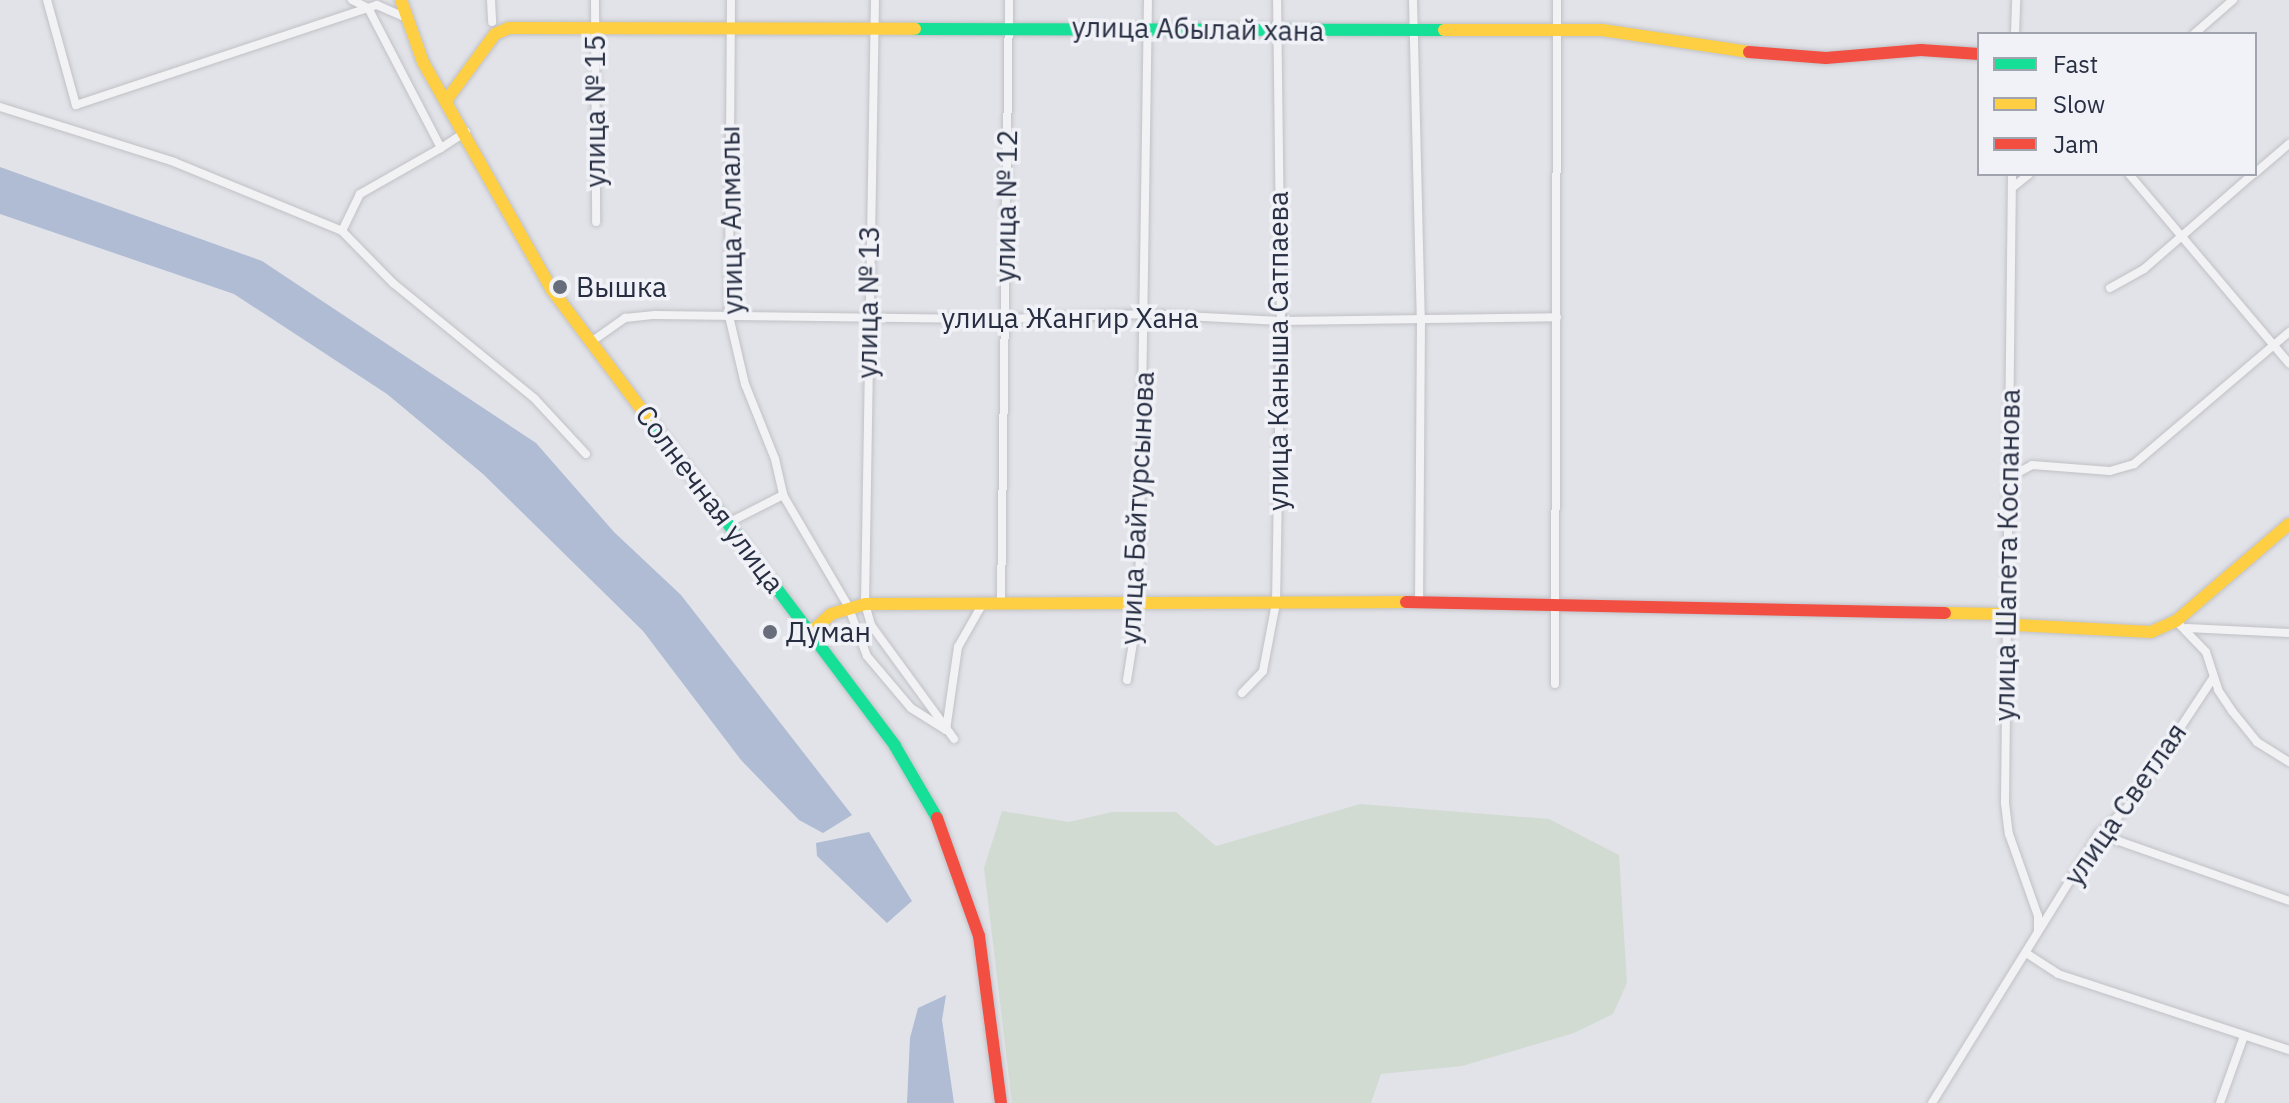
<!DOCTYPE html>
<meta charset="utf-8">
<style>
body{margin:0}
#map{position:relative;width:2289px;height:1103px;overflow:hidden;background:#e2e3e8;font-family:"IBM Plex Sans",sans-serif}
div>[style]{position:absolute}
.green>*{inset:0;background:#d1dbd2}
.water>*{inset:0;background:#afbcd4}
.roads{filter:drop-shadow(0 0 2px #c0c1c6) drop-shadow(0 0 2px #c0c1c6)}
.street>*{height:8px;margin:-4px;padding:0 4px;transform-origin:4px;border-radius:4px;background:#f2f2f4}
.fast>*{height:12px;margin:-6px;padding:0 6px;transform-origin:6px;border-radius:6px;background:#16e098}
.slow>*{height:12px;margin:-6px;padding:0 6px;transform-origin:6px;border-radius:6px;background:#ffcf43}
.jam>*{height:12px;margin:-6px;padding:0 6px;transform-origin:6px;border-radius:6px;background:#f24e42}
.dots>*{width:22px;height:22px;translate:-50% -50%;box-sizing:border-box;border:4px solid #f0f2f7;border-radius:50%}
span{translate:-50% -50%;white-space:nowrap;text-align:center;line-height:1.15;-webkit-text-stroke:7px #f0f2f7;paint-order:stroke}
.street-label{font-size:28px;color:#272e42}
.poi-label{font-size:28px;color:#272e42}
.left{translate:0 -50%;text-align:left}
.legend{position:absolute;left:1977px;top:32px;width:280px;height:144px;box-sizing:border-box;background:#f0f2f7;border:2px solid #a0a4af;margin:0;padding:10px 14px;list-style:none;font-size:24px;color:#272e42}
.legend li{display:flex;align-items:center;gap:16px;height:40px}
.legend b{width:40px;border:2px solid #a0a4af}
</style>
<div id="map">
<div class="green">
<div style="clip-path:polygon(1360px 804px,1549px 819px,1619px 855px,1627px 983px,1613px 1014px,1574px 1033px,1462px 1066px,1381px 1074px,1371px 1103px,1012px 1103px,984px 868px,1002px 811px,1069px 822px,1112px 812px,1176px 812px,1216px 846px)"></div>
</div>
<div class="water">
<div style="clip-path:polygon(0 167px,262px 261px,536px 443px,614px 532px,681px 595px,852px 815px,823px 833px,799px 820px,741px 760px,643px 631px,483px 474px,387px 394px,234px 294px,0 214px)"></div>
<div style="clip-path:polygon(869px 832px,912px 901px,887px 923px,817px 856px,816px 843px)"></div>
<div style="clip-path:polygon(946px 995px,942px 1020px,954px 1103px,907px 1103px,910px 1038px,918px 1008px)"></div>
</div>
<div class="roads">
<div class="street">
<div style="left:47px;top:0;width:109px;rotate:74.6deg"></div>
<div style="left:76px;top:105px;width:317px;rotate:-18.4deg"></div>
<div style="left:377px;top:5px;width:30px;rotate:24deg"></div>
<div style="left:491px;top:0;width:22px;rotate:87deg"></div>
<div style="left:595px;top:0;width:222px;rotate:89.7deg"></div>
<div style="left:731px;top:0;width:316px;rotate:90.4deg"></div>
<div style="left:729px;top:316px;width:70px;rotate:76.8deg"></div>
<div style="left:745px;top:384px;width:81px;rotate:68.2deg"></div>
<div style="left:775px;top:459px;width:37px;rotate:77deg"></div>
<div style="left:783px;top:495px;width:129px;rotate:59.6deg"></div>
<div style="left:848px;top:606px;width:53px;rotate:69.2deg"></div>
<div style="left:867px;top:656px;width:68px;rotate:49.8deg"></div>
<div style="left:911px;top:708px;width:41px;rotate:32.2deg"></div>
<div style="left:946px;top:730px;width:84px;rotate:-81.8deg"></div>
<div style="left:958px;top:647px;width:48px;rotate:-60.3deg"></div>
<div style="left:875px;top:0;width:604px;rotate:90.95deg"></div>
<div style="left:865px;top:604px;width:22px;rotate:74deg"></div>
<div style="left:871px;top:625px;width:141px;rotate:53.9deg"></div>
<div style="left:1413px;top:0;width:320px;rotate:88.6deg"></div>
<div style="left:1421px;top:320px;width:282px;rotate:90.4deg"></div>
<div style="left:2015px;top:34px;width:34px;rotate:-88deg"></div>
<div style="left:2194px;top:34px;width:52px;rotate:-41.1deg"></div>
<div style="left:0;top:107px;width:182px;rotate:17.5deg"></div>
<div style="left:174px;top:162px;width:182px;rotate:22.3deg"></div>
<div style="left:342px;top:231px;width:41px;rotate:-64.1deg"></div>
<div style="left:360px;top:194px;width:93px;rotate:-29.6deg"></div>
<div style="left:441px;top:148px;width:158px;rotate:-117.5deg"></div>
<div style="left:368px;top:8px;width:18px;rotate:-153deg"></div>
<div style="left:441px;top:148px;width:30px;rotate:-33deg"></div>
<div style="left:2255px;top:173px;width:45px;rotate:-40.5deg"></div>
<div style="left:2012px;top:174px;width:629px;rotate:90.64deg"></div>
<div style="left:2005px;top:803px;width:31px;rotate:83deg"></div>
<div style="left:2009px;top:834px;width:87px;rotate:70.5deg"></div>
<div style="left:2038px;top:916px;width:15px;rotate:90deg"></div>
<div style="left:2129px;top:174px;width:248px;rotate:49.8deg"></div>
<div style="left:2012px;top:188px;width:22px;rotate:-39deg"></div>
<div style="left:342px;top:231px;width:73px;rotate:45.6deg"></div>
<div style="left:393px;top:283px;width:183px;rotate:39.2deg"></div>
<div style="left:535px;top:399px;width:75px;rotate:47.2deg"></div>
<div style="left:2110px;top:288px;width:39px;rotate:-29deg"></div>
<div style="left:2144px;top:269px;width:145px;rotate:-41.1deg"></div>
<div style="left:591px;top:342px;width:42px;rotate:-35.2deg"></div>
<div style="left:625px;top:318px;width:30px;rotate:-6deg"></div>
<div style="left:655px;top:315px;width:349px;rotate:0.7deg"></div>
<div style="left:1004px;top:319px;width:141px;rotate:-2deg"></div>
<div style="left:1145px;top:314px;width:136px;rotate:2.9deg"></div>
<div style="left:1281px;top:321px;width:276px;rotate:-0.8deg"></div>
<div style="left:2008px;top:478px;width:27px;rotate:-28deg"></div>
<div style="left:2032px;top:465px;width:78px;rotate:4.4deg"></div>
<div style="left:2110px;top:471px;width:25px;rotate:-16deg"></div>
<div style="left:2134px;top:464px;width:204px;rotate:-40.4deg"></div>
<div style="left:728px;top:523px;width:62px;rotate:-27deg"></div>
<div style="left:1001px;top:604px;width:604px;rotate:-89.24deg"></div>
<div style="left:2176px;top:621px;width:43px;rotate:45.9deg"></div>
<div style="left:2206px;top:652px;width:40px;rotate:72deg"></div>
<div style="left:2218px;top:690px;width:25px;rotate:56deg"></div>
<div style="left:2232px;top:711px;width:40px;rotate:51deg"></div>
<div style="left:2257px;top:742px;width:38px;rotate:32deg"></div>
<div style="left:2187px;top:628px;width:102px;rotate:2.8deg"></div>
<div style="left:1127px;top:680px;width:76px;rotate:-80.9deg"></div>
<div style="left:1139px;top:605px;width:605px;rotate:-89.15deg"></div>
<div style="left:1555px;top:684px;width:684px;rotate:-89.83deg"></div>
<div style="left:1242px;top:693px;width:30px;rotate:-46deg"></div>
<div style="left:1263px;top:671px;width:69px;rotate:-79.2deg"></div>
<div style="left:1276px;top:603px;width:282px;rotate:-89deg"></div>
<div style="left:1281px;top:321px;width:321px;rotate:-90.7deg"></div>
<div style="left:2099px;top:834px;width:201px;rotate:19.4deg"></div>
<div style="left:2026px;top:953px;width:38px;rotate:33deg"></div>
<div style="left:2058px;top:974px;width:243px;rotate:18.2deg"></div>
<div style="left:1932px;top:1103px;width:317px;rotate:-58.2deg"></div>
<div style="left:2099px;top:834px;width:40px;rotate:-43deg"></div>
<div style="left:2128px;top:807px;width:154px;rotate:-56.6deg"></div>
<div style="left:2220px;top:1103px;width:71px;rotate:-70.3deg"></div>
</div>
<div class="fast">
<div style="left:915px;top:29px;width:529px;rotate:0.11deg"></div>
<div style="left:649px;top:419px;width:409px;rotate:53deg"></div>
<div style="left:895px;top:746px;width:83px;rotate:59.7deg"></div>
</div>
<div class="slow">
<div style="left:401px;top:0;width:66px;rotate:70.5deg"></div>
<div style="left:423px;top:62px;width:262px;rotate:60.5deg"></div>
<div style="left:552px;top:290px;width:161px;rotate:53.1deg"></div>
<div style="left:1444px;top:30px;width:158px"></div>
<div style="left:1602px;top:30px;width:149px;rotate:8.5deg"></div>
<div style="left:448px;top:98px;width:79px;rotate:-53.7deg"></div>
<div style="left:495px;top:34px;width:15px;rotate:-23deg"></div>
<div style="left:509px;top:28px;width:406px;rotate:0.1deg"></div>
<div style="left:1945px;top:613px;width:59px;rotate:1deg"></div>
<div style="left:2004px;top:614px;width:16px;rotate:43deg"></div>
<div style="left:2016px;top:625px;width:135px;rotate:3deg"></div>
<div style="left:2151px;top:632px;width:27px;rotate:-24deg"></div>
<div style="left:2176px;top:621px;width:149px;rotate:-40.6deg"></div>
<div style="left:810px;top:633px;width:28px;rotate:-42deg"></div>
<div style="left:831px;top:614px;width:35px;rotate:-16deg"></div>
<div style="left:865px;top:604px;width:541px;rotate:-0.21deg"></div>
</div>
<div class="jam">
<div style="left:1749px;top:52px;width:77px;rotate:4.5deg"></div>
<div style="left:1826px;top:58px;width:95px;rotate:-4.8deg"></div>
<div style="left:1921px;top:50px;width:58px;rotate:3.9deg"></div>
<div style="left:1406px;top:602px;width:539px;rotate:1.17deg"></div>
<div style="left:937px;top:818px;width:125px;rotate:70.4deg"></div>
<div style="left:979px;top:936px;width:168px;rotate:82.5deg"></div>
</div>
</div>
<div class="dots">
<div style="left:560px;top:287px;background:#686d7c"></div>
<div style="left:770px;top:632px;background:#686d7c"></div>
</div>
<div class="street-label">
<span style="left:1198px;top:29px;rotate:1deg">улица Абылай хана</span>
<span style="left:595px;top:111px;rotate:-90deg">улица № 15</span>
<span style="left:1006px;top:206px;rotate:-89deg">улица № 12</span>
<span style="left:731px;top:220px;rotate:-91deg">улица Алмалы</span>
<span style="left:868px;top:302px;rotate:-89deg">улица № 13</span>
<span style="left:1070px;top:318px">улица Жангир Хана</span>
<span style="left:1278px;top:351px;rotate:-90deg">улица Каныша Сатпаева</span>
<span style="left:710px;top:499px;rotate:53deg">Солнечная улица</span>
<span style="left:1137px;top:508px;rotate:-87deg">улица Байтурсынова</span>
<span style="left:2007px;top:555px;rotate:-89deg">улица Шапета Коспанова</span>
<span style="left:2125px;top:804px;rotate:-55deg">улица Светлая</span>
</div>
<div class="poi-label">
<span class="left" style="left:576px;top:287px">Вышка</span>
<span class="left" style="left:786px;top:632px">Думан</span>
</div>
<ul class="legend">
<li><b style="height:10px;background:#16e098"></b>Fast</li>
<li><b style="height:10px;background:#ffcf43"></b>Slow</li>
<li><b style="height:10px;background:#f24e42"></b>Jam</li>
</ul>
</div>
